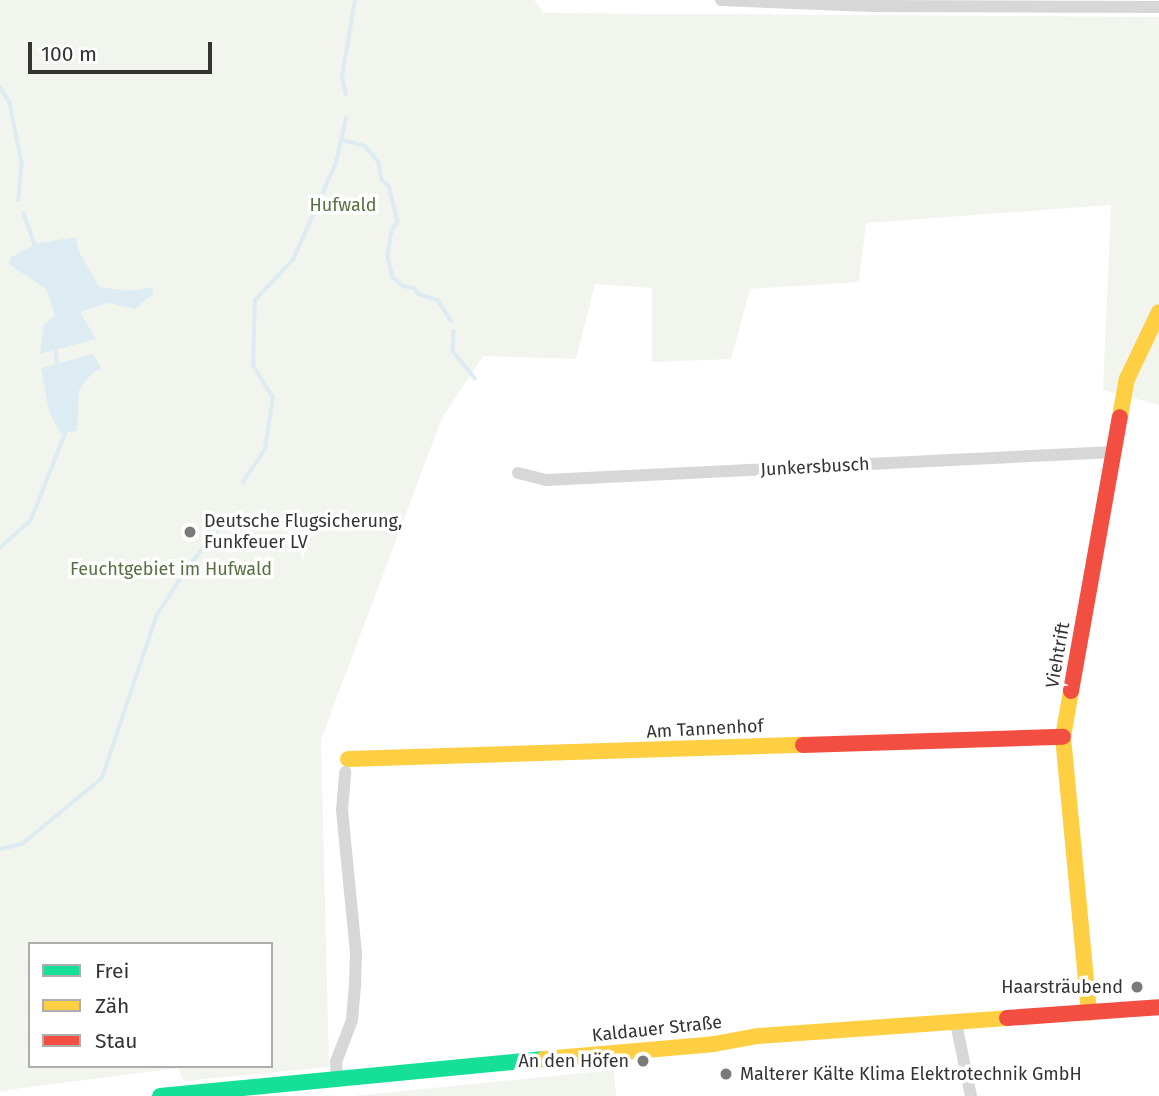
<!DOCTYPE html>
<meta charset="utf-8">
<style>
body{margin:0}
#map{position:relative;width:1159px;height:1096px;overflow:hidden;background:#fff;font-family:"Fira Sans",sans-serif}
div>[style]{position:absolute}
.green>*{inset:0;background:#f1f5ed}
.water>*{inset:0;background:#ddebf3}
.stream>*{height:3.5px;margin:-1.75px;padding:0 1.75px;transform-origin:1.75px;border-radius:1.75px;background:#ddebf3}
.street>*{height:12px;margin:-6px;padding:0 6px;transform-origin:6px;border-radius:6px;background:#d7d7d7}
.fast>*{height:16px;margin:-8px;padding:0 8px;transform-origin:8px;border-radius:8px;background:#16e098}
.slow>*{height:16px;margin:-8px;padding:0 8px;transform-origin:8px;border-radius:8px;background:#ffcf43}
.jam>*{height:16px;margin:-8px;padding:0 8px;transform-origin:8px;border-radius:8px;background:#f24e42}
.dots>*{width:19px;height:19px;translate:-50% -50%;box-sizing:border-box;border:4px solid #fff;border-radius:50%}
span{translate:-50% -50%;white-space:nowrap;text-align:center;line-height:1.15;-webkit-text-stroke:7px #fff;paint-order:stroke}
.park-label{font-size:18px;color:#56703f}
.street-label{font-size:18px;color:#333}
.poi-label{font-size:18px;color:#333}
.left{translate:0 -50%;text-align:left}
.right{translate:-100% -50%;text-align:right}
.legend{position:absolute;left:28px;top:942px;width:245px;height:126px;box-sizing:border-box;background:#fff;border:2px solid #adadad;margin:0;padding:9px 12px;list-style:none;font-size:21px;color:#333}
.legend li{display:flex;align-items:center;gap:14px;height:35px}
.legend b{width:35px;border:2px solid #adadad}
.scale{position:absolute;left:28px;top:42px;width:184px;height:32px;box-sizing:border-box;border:4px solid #333;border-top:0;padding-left:9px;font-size:21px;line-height:24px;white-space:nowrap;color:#333;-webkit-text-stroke:5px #fff;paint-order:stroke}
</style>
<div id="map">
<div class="green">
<div style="clip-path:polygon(evenodd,0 0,534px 0,544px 13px,1159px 17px,1159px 405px,1103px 390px,1111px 205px,866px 223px,859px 282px,750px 289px,731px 359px,652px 362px,652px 288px,595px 284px,576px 359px,483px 356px,442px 418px,321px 739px,329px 1067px,184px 1081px,178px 1068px,0 1091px,0 0,30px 944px,271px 944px,271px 1066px,30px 1066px,30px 944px)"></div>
<div style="clip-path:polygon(614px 1070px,616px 1096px,353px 1096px)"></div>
</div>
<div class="water">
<div style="clip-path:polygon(76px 237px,79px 252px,99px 287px,129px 291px,153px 287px,153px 294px,135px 309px,108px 303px,80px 312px,96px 339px,40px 354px,44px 325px,55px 315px,46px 289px,9px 264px,10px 258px,35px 244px)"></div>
<div style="clip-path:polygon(93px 354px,102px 369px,93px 372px,79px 390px,77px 431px,60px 433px,49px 411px,41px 368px)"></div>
</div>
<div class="stream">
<div style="left:0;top:87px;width:19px;rotate:58deg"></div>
<div style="left:10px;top:103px;width:61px;rotate:78.7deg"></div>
<div style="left:22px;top:163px;width:37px;rotate:95deg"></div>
<div style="left:346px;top:95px;width:18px;rotate:-103deg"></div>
<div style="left:342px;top:77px;width:78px;rotate:-80.4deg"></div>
<div style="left:343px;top:140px;width:23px;rotate:15deg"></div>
<div style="left:365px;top:146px;width:21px;rotate:49deg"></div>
<div style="left:379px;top:162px;width:18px;rotate:81deg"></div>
<div style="left:382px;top:180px;width:9px;rotate:41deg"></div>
<div style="left:389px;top:186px;width:37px;rotate:76deg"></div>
<div style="left:398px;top:222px;width:10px;rotate:127deg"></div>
<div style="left:392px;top:230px;width:26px;rotate:99deg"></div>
<div style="left:388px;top:256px;width:22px;rotate:77deg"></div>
<div style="left:393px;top:277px;width:13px;rotate:42deg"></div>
<div style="left:403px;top:286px;width:11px;rotate:10deg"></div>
<div style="left:414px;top:288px;width:8px;rotate:50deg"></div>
<div style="left:419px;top:294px;width:20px;rotate:18deg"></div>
<div style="left:438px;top:300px;width:25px;rotate:58deg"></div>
<div style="left:24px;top:213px;width:36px;rotate:71deg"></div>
<div style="left:454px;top:331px;width:20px;rotate:93deg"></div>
<div style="left:453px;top:351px;width:35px;rotate:51deg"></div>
<div style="left:55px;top:345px;width:20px;rotate:81deg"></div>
<div style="left:243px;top:482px;width:40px;rotate:-56deg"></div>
<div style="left:265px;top:449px;width:52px;rotate:-81.1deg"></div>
<div style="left:273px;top:398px;width:38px;rotate:-122deg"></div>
<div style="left:253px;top:366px;width:66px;rotate:-88.3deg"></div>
<div style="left:255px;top:300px;width:55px;rotate:-46.5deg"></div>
<div style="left:293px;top:260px;width:106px;rotate:-66.1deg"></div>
<div style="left:336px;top:163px;width:46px;rotate:-77.5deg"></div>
<div style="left:0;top:548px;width:42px;rotate:-42.1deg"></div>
<div style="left:31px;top:520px;width:96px;rotate:-68.5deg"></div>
<div style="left:0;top:849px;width:23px;rotate:-13deg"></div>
<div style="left:22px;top:844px;width:104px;rotate:-39.5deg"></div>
<div style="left:102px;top:778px;width:172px;rotate:-71.4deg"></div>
<div style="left:157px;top:615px;width:56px;rotate:-57.4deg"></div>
<div style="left:187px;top:568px;width:50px;rotate:-50.6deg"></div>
<div style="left:219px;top:529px;width:12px;rotate:-70deg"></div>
</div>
<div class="street">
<div style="left:721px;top:0;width:150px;rotate:2.3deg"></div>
<div style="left:871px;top:6px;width:288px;rotate:0.2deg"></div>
<div style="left:518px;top:473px;width:29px;rotate:14deg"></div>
<div style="left:546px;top:480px;width:568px;rotate:-2.83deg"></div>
<div style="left:956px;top:1023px;width:75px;rotate:78.4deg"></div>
<div style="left:337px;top:1077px;width:15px;rotate:-94deg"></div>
<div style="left:336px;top:1062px;width:45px;rotate:-69.1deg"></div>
<div style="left:352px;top:1020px;width:36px;rotate:-85deg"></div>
<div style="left:355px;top:984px;width:31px;rotate:-88deg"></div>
<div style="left:356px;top:953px;width:144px;rotate:-95.6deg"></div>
<div style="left:342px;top:810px;width:38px;rotate:-85deg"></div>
</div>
<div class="fast">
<div style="left:160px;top:1096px;width:386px;rotate:-5.5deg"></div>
</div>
<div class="slow">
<div style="left:1120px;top:417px;width:39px;rotate:-80deg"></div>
<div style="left:1127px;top:379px;width:74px;rotate:-64.5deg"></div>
<div style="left:1071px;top:691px;width:47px;rotate:99.9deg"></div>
<div style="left:1063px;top:737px;width:277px;rotate:84.6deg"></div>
<div style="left:348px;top:759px;width:455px;rotate:-1.8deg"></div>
<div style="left:544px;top:1059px;width:171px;rotate:-5deg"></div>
<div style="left:714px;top:1044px;width:45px;rotate:-10.3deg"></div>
<div style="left:758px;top:1036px;width:250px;rotate:-4.1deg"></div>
</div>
<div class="jam">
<div style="left:1071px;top:691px;width:278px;rotate:-79.9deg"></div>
<div style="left:803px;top:745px;width:260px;rotate:-1.8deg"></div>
<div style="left:1007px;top:1018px;width:152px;rotate:-4.1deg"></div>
</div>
<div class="dots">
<div style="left:190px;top:532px;background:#7a7a7a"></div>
<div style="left:1137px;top:987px;background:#7a7a7a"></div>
<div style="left:643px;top:1061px;background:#7a7a7a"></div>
<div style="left:726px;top:1074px;background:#7a7a7a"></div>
</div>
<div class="park-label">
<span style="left:343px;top:205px">Hufwald</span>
<span style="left:171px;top:569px">Feuchtgebiet im Hufwald</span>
</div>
<div class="street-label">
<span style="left:815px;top:467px;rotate:-3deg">Junkersbusch</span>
<span style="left:1058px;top:655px;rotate:-80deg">Viehtrift</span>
<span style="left:705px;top:729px;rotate:-3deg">Am Tannenhof</span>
<span style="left:657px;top:1029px;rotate:-6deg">Kaldauer Straße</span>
</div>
<div class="poi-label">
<span class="left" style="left:204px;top:532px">Deutsche Flugsicherung,<br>Funkfeuer LV</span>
<span class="right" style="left:1123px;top:987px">Haarsträubend</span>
<span class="right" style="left:629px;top:1061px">An den Höfen</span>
<span class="left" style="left:740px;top:1074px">Malterer Kälte Klima Elektrotechnik GmbH</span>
</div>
<ul class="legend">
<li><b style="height:9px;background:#16e098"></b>Frei</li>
<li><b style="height:9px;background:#ffcf43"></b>Zäh</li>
<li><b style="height:9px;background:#f24e42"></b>Stau</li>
</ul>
<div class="scale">100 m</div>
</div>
